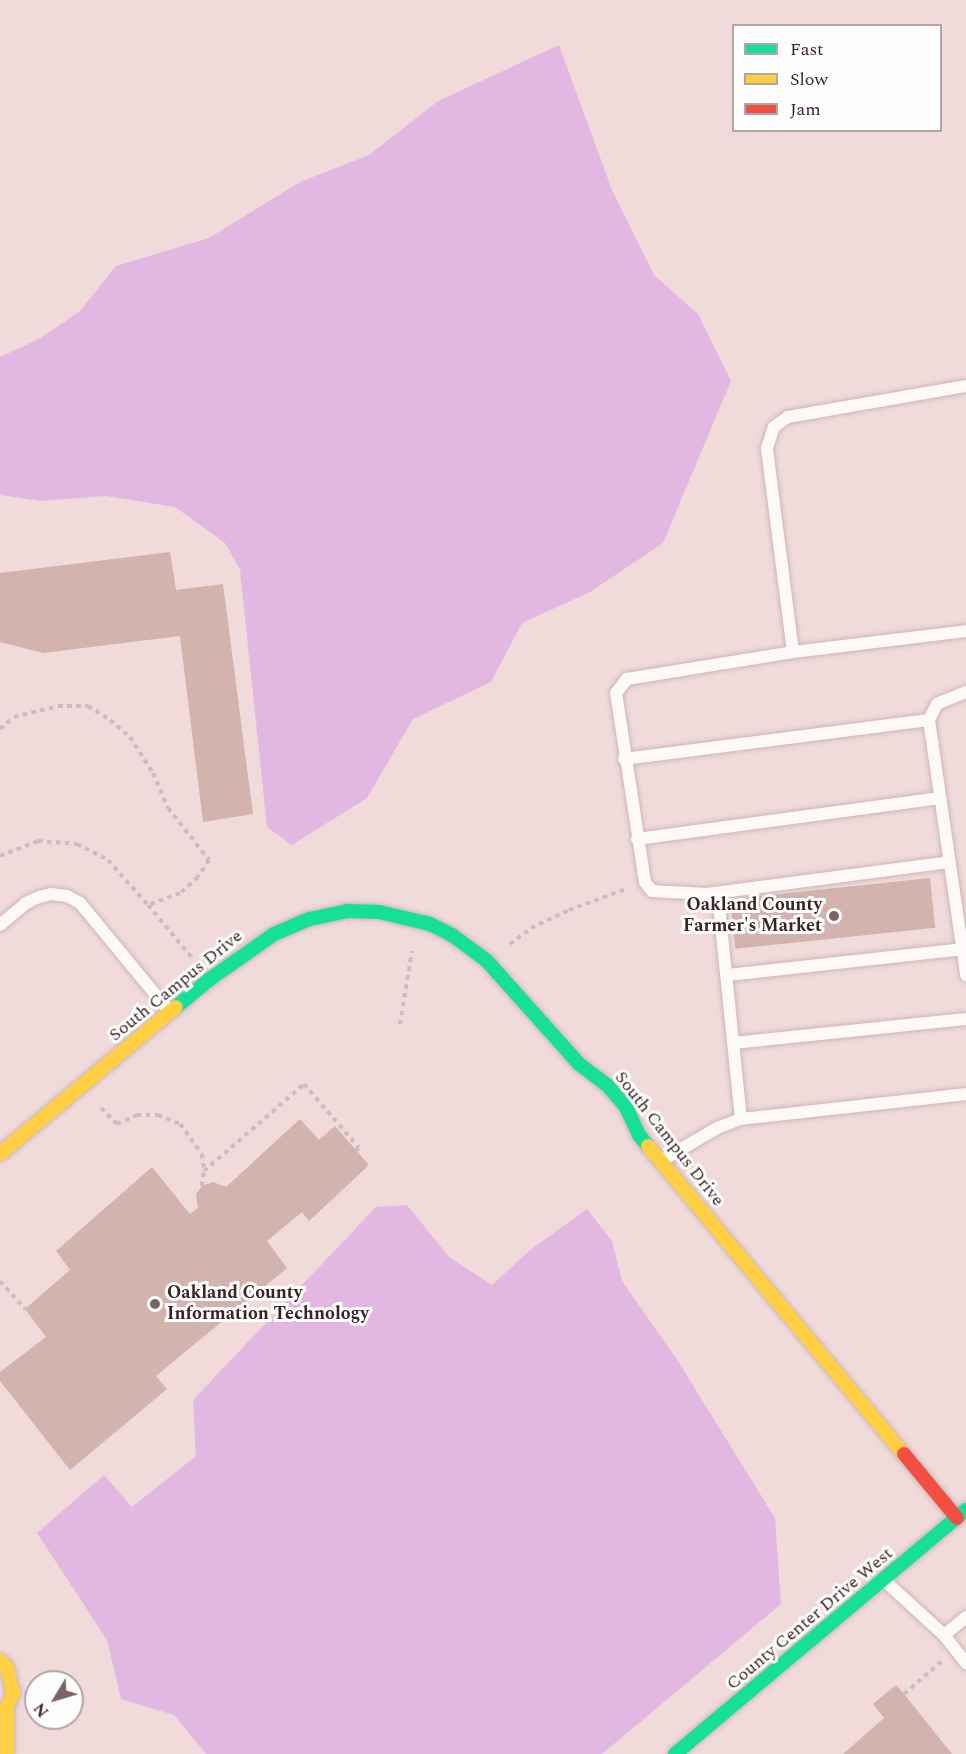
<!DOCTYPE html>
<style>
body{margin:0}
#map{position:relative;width:966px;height:1754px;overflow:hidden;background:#f0dada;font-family:Spectral,serif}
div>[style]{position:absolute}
.green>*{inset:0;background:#e2b8e2}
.building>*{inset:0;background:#d2b3ad;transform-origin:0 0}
.path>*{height:4px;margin-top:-2px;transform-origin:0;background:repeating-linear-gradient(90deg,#c9bebf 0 4.5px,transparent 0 9px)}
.roads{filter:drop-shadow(0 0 2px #ccb6b6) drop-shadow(0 0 2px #ccb6b6)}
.lane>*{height:12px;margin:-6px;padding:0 6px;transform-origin:6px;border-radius:6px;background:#fdf9f9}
.fast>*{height:14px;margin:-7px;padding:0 7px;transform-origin:7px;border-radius:7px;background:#16e098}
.slow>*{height:14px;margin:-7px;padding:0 7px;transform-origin:7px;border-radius:7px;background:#ffcf43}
.jam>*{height:14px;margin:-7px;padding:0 7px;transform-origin:7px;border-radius:7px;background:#f24e42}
.dots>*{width:16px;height:16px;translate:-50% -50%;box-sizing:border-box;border:3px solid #fdfdfd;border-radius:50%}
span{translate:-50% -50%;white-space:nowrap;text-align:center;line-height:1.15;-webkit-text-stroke:6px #fdfdfd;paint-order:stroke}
.poi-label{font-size:18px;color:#3c2324;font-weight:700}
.right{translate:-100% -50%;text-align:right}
.left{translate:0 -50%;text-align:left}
.street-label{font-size:18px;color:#3c2324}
.legend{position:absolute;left:732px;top:24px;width:210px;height:108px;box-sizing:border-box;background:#fdfdfd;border:2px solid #b0a6a6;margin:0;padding:8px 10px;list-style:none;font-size:18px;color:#3c2324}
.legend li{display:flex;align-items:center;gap:12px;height:30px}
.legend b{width:30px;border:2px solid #b0a6a6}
.north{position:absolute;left:24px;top:1670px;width:60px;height:60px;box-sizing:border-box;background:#fdfdfd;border:2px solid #b0a6a6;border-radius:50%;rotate:232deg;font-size:16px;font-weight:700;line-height:24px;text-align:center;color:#3c2324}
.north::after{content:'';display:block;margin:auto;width:21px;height:27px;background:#7b6364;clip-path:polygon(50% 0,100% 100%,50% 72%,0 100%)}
</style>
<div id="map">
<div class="green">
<div style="clip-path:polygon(559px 45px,612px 190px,654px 275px,698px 314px,731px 381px,663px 543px,590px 592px,522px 623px,491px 682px,413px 719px,367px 798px,292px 845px,267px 827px,240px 570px,225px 543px,175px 507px,106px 496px,41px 501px,0 495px,0 357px,39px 339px,80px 311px,116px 266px,209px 238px,300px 182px,369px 155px,438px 101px)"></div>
<div style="clip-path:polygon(407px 1205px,449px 1257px,492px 1285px,530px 1250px,587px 1209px,612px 1241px,622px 1281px,676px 1358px,775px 1518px,781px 1604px,602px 1754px,206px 1754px,174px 1715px,121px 1699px,107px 1640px,37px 1533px,104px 1475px,132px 1507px,196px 1456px,193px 1400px,376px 1207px)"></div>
</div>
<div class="building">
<div style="clip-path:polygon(170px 552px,176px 590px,223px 584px,253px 814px,203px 822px,180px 636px,43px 653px,0 642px,0 573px)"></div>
<div style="left:930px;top:878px;width:50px;height:201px;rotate:84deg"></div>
<div style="clip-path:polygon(300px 1119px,319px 1140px,335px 1126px,369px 1165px,309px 1221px,302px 1212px,267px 1241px,287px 1268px,156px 1376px,167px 1389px,70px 1470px,0 1381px,0 1372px,46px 1337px,25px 1309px,70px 1270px,56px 1251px,152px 1167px,190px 1214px,198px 1208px,196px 1194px,202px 1186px,213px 1182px,226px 1187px)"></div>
<div style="clip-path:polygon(896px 1685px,904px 1694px,952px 1754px,843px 1754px,884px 1718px,873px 1704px)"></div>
</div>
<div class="path">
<div style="left:0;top:729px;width:18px;rotate:-41deg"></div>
<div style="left:14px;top:717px;width:45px;rotate:-14deg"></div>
<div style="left:58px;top:706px;width:30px"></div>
<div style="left:88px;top:706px;width:26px;rotate:32deg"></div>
<div style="left:110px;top:720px;width:26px;rotate:40deg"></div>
<div style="left:130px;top:737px;width:43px;rotate:57.4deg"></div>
<div style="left:153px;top:773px;width:38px;rotate:67deg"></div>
<div style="left:168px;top:808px;width:66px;rotate:51.7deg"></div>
<div style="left:209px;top:860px;width:20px;rotate:123deg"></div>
<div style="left:198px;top:877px;width:24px;rotate:138deg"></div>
<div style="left:180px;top:893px;width:34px;rotate:159deg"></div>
<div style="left:148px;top:905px;width:69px;rotate:50.3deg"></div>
<div style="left:0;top:856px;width:41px;rotate:-21.5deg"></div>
<div style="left:38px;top:841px;width:39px;rotate:4deg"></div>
<div style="left:77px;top:844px;width:35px;rotate:27deg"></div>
<div style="left:108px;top:860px;width:60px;rotate:48.4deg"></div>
<div style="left:510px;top:944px;width:26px;rotate:-37deg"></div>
<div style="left:531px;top:928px;width:42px;rotate:-25.3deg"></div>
<div style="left:569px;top:910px;width:63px;rotate:-20.4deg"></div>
<div style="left:400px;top:1024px;width:74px;rotate:-80.7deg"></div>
<div style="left:101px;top:1108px;width:23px;rotate:45deg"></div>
<div style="left:117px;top:1124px;width:22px;rotate:-24deg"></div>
<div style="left:137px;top:1115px;width:21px"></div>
<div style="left:158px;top:1115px;width:24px;rotate:22deg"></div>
<div style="left:180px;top:1124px;width:37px;rotate:54deg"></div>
<div style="left:202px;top:1154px;width:17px;rotate:83deg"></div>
<div style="left:204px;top:1171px;width:133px;rotate:-41deg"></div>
<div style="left:304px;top:1084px;width:84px;rotate:49.3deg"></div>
<div style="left:359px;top:1148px;width:4px;rotate:146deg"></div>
<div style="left:202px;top:1186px;width:15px;rotate:-82deg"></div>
<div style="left:0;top:1281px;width:38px;rotate:48deg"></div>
<div style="left:904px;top:1694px;width:50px;rotate:-41deg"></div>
</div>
<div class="roads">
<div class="lane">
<div style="left:793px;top:652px;width:206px;rotate:-97.3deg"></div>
<div style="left:767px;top:448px;width:22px;rotate:-72deg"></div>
<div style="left:774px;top:427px;width:17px;rotate:-36deg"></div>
<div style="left:788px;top:417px;width:181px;rotate:-9.9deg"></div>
<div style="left:966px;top:692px;width:31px;rotate:158deg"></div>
<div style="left:937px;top:704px;width:18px;rotate:117deg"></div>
<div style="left:929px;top:720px;width:258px;rotate:81.7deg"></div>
<div style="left:624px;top:759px;width:307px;rotate:-7.3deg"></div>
<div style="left:637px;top:839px;width:306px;rotate:-7.7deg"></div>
<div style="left:707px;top:894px;width:244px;rotate:-7.5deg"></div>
<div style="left:0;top:925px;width:34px;rotate:-40deg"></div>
<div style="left:26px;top:903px;width:14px;rotate:-25deg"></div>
<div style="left:39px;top:897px;width:12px;rotate:-14deg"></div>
<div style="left:51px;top:894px;width:16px;rotate:7deg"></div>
<div style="left:67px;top:896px;width:15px;rotate:28deg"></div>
<div style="left:80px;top:903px;width:141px;rotate:50.5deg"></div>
<div style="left:728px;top:975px;width:235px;rotate:-6.3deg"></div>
<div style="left:733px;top:1043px;width:234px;rotate:-5.9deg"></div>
<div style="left:741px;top:1119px;width:214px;rotate:-95.9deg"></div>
<div style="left:719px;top:906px;width:17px;rotate:-135deg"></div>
<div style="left:707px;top:894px;width:55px;rotate:-176.9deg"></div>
<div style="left:652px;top:891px;width:11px;rotate:-128deg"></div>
<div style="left:645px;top:882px;width:191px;rotate:-98.7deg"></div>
<div style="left:616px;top:693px;width:18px;rotate:-52deg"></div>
<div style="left:627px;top:679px;width:168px;rotate:-9.2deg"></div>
<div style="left:793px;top:652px;width:174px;rotate:-6.9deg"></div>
<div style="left:661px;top:1161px;width:65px;rotate:-30.5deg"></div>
<div style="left:717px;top:1128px;width:26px;rotate:-21deg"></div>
<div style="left:741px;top:1119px;width:226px;rotate:-6.3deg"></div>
<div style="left:885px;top:1581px;width:80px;rotate:42.5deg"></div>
<div style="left:944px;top:1635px;width:28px;rotate:-39deg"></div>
<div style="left:944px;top:1635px;width:36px;rotate:52deg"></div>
</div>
<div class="fast">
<div style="left:176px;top:1007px;width:44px;rotate:-39.5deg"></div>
<div style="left:210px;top:979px;width:78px;rotate:-35.1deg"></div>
<div style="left:274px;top:934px;width:39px;rotate:-23deg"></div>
<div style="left:310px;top:919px;width:40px;rotate:-12deg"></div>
<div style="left:349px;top:911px;width:30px;rotate:2deg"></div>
<div style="left:379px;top:912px;width:52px;rotate:13.2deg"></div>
<div style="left:430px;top:924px;width:25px;rotate:27deg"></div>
<div style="left:452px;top:935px;width:44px;rotate:36.6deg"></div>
<div style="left:487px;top:961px;width:138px;rotate:48.2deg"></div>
<div style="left:579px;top:1064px;width:35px;rotate:37deg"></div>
<div style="left:607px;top:1085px;width:29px;rotate:49deg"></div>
<div style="left:626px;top:1107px;width:31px;rotate:65deg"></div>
<div style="left:639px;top:1135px;width:14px;rotate:51deg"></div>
<div style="left:675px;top:1754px;width:380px;rotate:-40deg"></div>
</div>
<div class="slow">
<div style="left:648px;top:1146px;width:400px;rotate:50.3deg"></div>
<div style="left:0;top:1154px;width:229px;rotate:-39.9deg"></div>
<div style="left:0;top:1661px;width:9px;rotate:41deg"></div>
<div style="left:7px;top:1667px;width:27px;rotate:77deg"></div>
<div style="left:13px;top:1693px;width:16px;rotate:112deg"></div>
<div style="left:7px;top:1708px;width:46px;rotate:90deg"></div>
</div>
<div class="jam">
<div style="left:904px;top:1454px;width:83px;rotate:50.4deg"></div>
</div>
</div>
<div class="dots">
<div style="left:834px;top:916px;background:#7b6364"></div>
<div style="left:155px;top:1304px;background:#7b6364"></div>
</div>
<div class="poi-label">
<span class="right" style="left:822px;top:916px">Oakland County<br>Farmer's Market</span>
<span class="left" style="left:167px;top:1304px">Oakland County<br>Information Technology</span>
</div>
<div class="street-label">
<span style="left:176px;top:986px;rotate:-39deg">South Campus Drive</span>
<span style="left:669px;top:1139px;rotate:52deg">South Campus Drive</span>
<span style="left:810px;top:1619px;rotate:-40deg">County Center Drive West</span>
</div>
<ul class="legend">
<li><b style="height:8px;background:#16e098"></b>Fast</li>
<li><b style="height:8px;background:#ffcf43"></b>Slow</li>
<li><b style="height:8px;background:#f24e42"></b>Jam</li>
</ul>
<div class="north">N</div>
</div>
